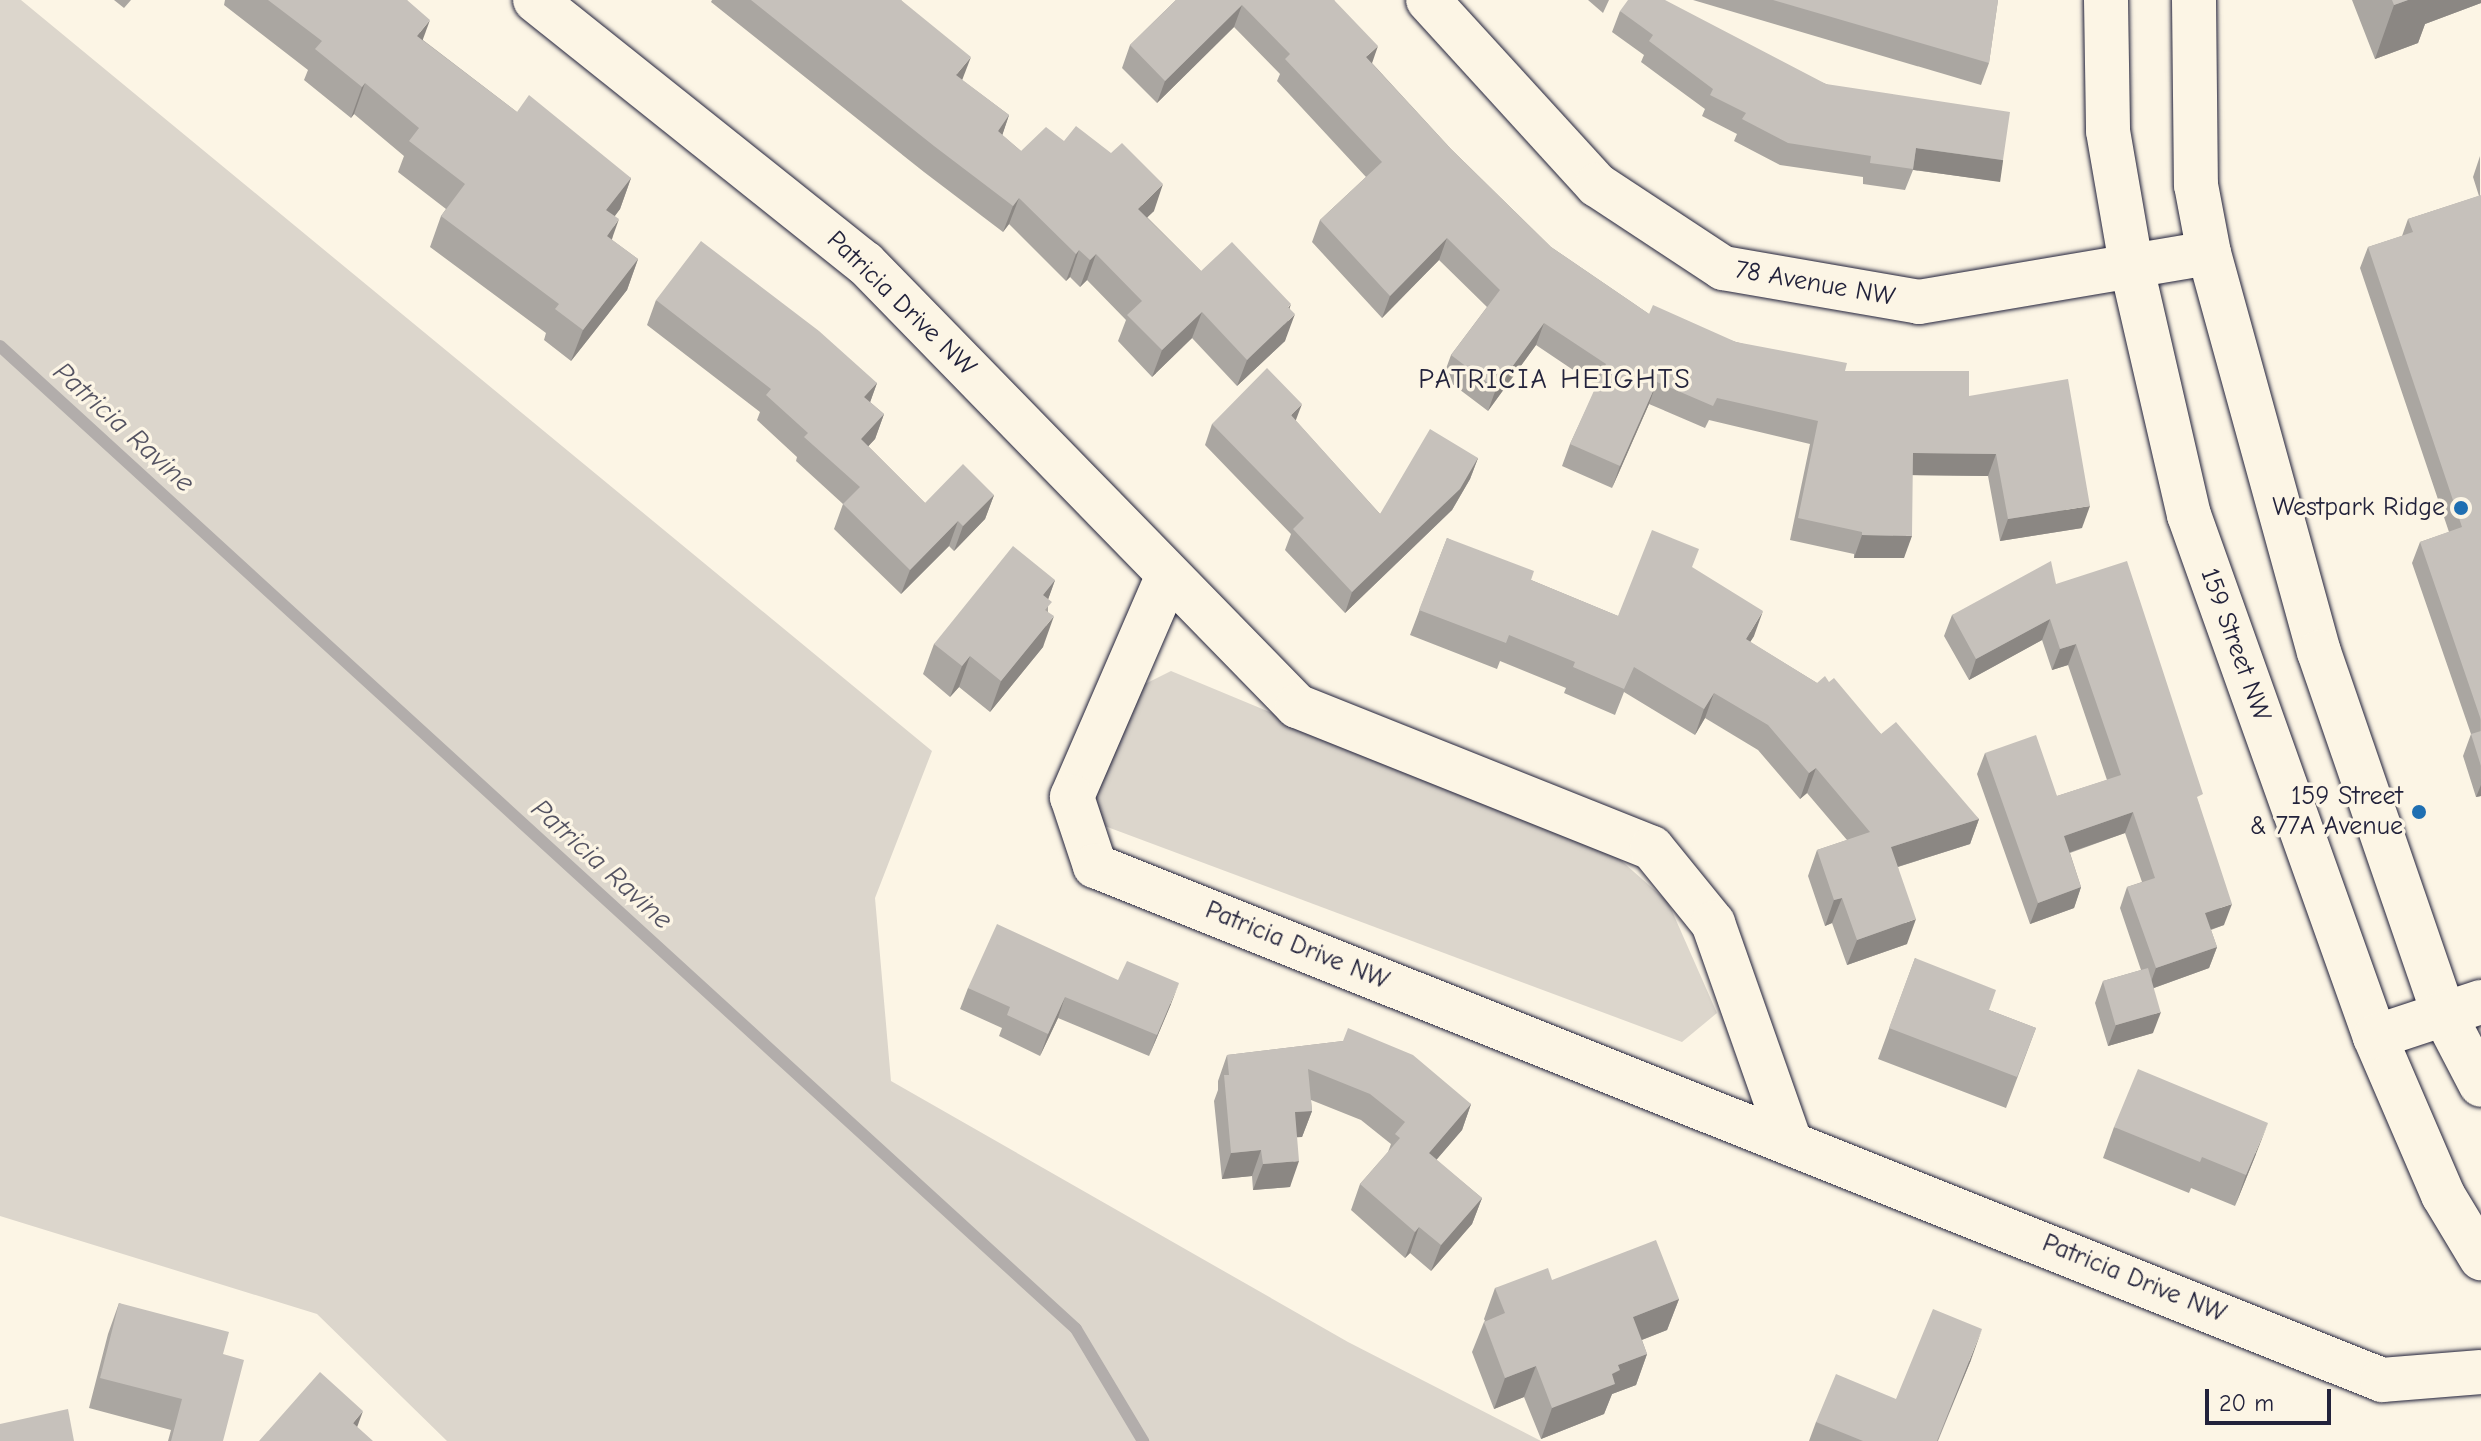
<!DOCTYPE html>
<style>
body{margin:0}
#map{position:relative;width:2481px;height:1441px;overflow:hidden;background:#fcf5e5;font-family:"Comic Neue",sans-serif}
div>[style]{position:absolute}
.green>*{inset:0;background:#dcd6cc}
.stream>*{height:12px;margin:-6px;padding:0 6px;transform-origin:6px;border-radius:6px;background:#b2adab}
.roads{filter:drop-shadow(0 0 2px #22223b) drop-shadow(0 0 2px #22223b)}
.minor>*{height:44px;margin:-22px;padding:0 22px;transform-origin:22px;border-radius:22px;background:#fcf5e5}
.wall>*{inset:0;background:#aaa6a1}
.shaded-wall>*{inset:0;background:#8b8783;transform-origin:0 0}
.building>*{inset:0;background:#c6c1bb;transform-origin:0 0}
.dots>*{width:22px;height:22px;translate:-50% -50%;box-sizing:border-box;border:4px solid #fcf5e5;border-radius:50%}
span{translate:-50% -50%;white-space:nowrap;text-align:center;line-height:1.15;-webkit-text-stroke:7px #fcf5e5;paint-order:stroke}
.street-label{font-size:26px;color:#22223b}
.poi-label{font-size:26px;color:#22223b}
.right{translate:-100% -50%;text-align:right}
.neighbourhood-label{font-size:28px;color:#22223b;letter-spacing:2px}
.water-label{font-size:28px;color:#545362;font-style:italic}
.scale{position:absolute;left:2205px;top:1389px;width:126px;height:36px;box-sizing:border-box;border:4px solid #22223b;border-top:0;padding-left:10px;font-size:24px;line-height:28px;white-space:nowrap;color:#22223b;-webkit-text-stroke:6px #fcf5e5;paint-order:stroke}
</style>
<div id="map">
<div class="green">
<div style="clip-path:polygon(0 0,21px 0,932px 751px,875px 898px,891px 1081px,1348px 1342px,1541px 1441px,447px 1441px,317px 1314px,0 1216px)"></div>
<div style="clip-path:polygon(1171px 671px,1616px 856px,1668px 902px,1717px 1013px,1682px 1042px,1102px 825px,1088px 788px,1141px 686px)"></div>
</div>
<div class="stream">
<div style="left:0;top:346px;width:1457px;rotate:42.41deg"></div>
<div style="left:1076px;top:1329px;width:131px;rotate:59.1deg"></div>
</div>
<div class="roads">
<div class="minor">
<div style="left:535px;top:0;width:422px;rotate:38.6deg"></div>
<div style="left:865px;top:263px;width:619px;rotate:45.72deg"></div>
<div style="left:1297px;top:706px;width:382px;rotate:21.8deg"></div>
<div style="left:1652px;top:848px;width:97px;rotate:50.9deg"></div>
<div style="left:1713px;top:923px;width:234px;rotate:70.6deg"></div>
<div style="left:1428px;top:0;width:251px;rotate:47.6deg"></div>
<div style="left:1597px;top:185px;width:151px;rotate:33.4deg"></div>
<div style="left:1723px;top:268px;width:199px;rotate:9.8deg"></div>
<div style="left:1919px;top:302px;width:294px;rotate:-9.6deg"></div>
<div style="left:2106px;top:0;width:131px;rotate:89.1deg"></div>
<div style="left:2108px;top:131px;width:135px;rotate:80.2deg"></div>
<div style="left:2131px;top:264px;width:258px;rotate:77deg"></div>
<div style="left:2189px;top:515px;width:554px;rotate:70.39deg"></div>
<div style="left:2375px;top:1037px;width:172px;rotate:66.7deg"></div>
<div style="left:2443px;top:1195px;width:74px;rotate:58.9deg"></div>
<div style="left:2194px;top:0;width:185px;rotate:89.4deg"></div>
<div style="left:2196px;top:185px;width:69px;rotate:79.2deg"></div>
<div style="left:2209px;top:253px;width:414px;rotate:74.6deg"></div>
<div style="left:2319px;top:652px;width:381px;rotate:71deg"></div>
<div style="left:2443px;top:1012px;width:82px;rotate:62.5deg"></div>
<div style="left:1168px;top:575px;width:242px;rotate:113.4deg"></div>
<div style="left:1072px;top:797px;width:73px;rotate:71.6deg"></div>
<div style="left:1095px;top:866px;width:1386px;rotate:21.77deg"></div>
<div style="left:2382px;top:1380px;width:99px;rotate:-4.6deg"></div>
<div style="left:2375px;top:1037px;width:112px;rotate:-18.3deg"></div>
</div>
</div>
<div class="wall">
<div style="clip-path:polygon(114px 0,131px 0,124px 8px)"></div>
<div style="clip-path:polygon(225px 0,407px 0,423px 40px,517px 112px,631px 178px,620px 209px,615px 216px,612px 240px,638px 259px,627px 290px,571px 361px,544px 340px,546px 333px,430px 247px,441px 216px,446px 209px,398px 172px,404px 156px,354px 114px,351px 118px,304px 80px,308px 70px,224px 5px)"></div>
<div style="clip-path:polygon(712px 0,901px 0,962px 80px,1009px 115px,1002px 135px,1021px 151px,1154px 211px,1147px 217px,1201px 271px,1290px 309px,1285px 341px,1237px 386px,1192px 338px,1152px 377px,1118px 341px,1126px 320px,1087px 280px,1080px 287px,1070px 277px,1066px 281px,1009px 224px,1003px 232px,924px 172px,711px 2px)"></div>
<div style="clip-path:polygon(1176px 0,1334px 0,1372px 63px,1451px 149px,1551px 247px,1649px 314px,1736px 342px,1845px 371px,1969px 396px,2082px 528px,2000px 541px,1988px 476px,1912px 475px,1904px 558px,1854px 558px,1854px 554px,1790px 540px,1810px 444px,1709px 420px,1705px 428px,1649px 404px,1612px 488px,1562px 466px,1570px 444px,1597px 386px,1536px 345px,1488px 411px,1443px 377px,1451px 355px,1487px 307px,1439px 260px,1382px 318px,1312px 242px,1320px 220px,1366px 177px,1277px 81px,1280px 74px,1234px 27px,1157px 103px,1122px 68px,1130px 45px)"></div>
<div style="clip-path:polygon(1588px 0,1609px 0,1603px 13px)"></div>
<div style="clip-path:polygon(1693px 0,1998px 0,1989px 63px,1981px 85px)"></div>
<div style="clip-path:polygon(2352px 0,2481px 0,2481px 3px,2425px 24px,2418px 43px,2375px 59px)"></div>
<div style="clip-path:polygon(1620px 11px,1826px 84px,2003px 160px,1996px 181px,1913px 170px,1905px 190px,1863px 184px,1863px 177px,1780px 165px,1734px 141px,1737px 134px,1702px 116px,1705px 109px,1641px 62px,1644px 55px,1612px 32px)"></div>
<div style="clip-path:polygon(2480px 156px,2481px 796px,2476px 797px,2463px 756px,2471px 734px,2412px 563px,2420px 542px,2449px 532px,2360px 268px,2368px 247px,2402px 236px,2408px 219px,2479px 196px,2473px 177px)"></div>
<div style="clip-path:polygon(656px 300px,877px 383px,870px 402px,884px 414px,875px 439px,868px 446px,925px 503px,994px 495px,985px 519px,954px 551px,949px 546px,901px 594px,834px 529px,843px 504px,796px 461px,797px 457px,757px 420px,760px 412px,647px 325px)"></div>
<div style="clip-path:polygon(1296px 421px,1380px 514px,1478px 458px,1470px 479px,1452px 510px,1345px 613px,1285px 550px,1291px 534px,1205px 445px,1212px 424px)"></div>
<div style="clip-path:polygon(1447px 538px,1531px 580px,1618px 616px,1692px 568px,1754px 636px,1750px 642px,1817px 683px,1829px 682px,1881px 734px,1979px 819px,1970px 844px,1898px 867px,1907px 944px,1847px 965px,1832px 923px,1825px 926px,1808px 876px,1817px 850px,1847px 840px,1807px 793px,1800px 799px,1758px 750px,1705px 718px,1695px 735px,1624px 692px,1615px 715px,1564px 693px,1566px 688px,1500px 661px,1497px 669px,1410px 635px)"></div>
<div style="clip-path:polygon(1055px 580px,1048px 599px,1048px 612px,1043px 647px,990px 712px,959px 687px,950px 697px,923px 674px,934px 644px)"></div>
<div style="clip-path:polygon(2056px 584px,2199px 804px,2224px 925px,2211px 930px,2217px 947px,2209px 968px,2154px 988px,2153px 1033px,2108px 1046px,2095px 1003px,2103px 981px,2141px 970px,2120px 908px,2127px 887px,2142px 882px,2125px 833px,2070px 853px,2081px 887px,2074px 908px,2030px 924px,1977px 774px,1985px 753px,2057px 796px,2107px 780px,2068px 665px,2052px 670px,2042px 640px,1969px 680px,1944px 636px,1952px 615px)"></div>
<div style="clip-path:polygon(1915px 958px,1989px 1010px,2036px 1028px,2006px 1108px,1878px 1059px)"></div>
<div style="clip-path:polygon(968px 988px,1171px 1004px,1149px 1056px,1058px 1018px,1040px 1056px,999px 1036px,1002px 1028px,960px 1009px)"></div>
<div style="clip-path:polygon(1343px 1041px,1471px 1104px,1462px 1130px,1436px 1160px,1482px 1198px,1472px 1224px,1431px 1271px,1410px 1253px,1405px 1258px,1351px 1210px,1360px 1184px,1388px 1152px,1391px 1144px,1361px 1120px,1311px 1100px,1312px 1111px,1302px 1137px,1297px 1137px,1290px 1187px,1253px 1190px,1252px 1176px,1222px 1179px,1214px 1101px,1218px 1090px,1218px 1081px,1227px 1055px)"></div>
<div style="clip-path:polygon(2114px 1127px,2256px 1154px,2235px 1206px,2191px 1188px,2189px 1193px,2103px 1158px)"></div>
<div style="clip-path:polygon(1552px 1280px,1679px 1299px,1667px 1330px,1642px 1340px,1647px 1354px,1636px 1385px,1612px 1394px,1604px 1414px,1541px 1439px,1524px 1397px,1494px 1409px,1472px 1352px,1484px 1322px,1485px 1321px,1484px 1319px,1495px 1288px)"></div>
<div style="clip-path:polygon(119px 1303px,223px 1354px,223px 1441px,168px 1441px,171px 1430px,89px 1408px,108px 1334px)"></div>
<div style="clip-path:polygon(1971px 1360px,1938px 1441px,1809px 1441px,1816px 1422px,1896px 1399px)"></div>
</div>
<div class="shaded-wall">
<div style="clip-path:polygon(2408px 0,2481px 0,2481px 3px,2425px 24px,2418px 43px,2375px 59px,2394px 5px)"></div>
<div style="clip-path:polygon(1242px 5px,1234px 27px,1157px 103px,1165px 81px)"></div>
<div style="clip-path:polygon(430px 20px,419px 50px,417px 36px)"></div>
<div style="clip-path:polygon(1378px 46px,1370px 69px,1366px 57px)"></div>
<div style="clip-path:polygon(971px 57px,961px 83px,956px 75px)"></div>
<div style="clip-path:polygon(365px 83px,354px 114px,351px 118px,362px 87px)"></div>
<div style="clip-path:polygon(1009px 115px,1000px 142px,998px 131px)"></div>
<div style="left:1916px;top:148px;width:88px;height:22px;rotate:8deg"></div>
<div style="clip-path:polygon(631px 178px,620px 209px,595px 241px,606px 210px)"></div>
<div style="clip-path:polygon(1163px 184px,1154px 211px,1129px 235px,1138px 209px)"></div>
<div style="clip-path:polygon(1019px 198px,1009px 224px,1003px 232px,1013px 206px)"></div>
<div style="clip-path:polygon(619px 219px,608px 250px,607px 236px)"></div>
<div style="clip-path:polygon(1447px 238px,1439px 260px,1382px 318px,1390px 296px)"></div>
<div style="clip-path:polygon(1079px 250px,1070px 277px,1066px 281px,1076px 254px)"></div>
<div style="clip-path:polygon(1096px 254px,1087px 280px,1080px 287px,1090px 260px)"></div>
<div style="clip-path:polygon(638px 259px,627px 290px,571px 361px,583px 330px)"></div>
<div style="clip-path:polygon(1291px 304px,1284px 325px,1295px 314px,1285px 341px,1237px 386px,1247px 360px)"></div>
<div style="clip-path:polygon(1202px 312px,1192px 338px,1152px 377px,1162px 350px)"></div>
<div style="clip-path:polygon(1544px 323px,1536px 345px,1488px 411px,1496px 389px)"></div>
<div style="clip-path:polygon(1657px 382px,1649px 404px,1612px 488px,1620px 466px)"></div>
<div style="clip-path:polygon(877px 383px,868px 408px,864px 397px)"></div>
<div style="clip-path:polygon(1302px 404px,1294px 425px,1291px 415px)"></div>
<div style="clip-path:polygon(884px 414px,875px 439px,852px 464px,861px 439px)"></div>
<div style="clip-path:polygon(1913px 453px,1996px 454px,1988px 476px,1905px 475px)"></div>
<div style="clip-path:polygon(1478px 458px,1470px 479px,1452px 510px,1345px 613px,1352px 592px)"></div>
<div style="clip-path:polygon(994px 495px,985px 519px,954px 551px,963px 526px)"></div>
<div style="clip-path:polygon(2090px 506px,2082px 528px,2000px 541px,2008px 519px)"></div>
<div style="clip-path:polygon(958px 521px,949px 546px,901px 594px,910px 570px)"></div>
<div style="clip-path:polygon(1862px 535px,1912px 536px,1904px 558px,1854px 558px)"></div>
<div style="clip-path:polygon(1055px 580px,1044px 611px,1043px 595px)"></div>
<div style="clip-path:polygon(1763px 611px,1754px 636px,1736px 664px,1746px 639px)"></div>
<div style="clip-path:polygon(1054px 616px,1043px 647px,990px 712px,1001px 681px)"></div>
<div style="clip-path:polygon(2050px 619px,2042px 640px,1969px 680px,1976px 659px)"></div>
<div style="clip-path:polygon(2076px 644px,2068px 665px,2052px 670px,2060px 649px)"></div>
<div style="clip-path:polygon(970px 656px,959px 687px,950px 697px,962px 666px)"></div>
<div style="clip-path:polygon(1714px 693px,1705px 718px,1695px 735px,1704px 709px)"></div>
<div style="clip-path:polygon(1816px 768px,1807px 793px,1800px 799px,1809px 773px)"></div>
<div style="clip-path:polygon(2481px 785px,2481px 796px,2476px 797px)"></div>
<div style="clip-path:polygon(2133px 812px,2125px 833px,2056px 857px,2064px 836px)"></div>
<div style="clip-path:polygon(1979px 819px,1970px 844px,1881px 872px,1891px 847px)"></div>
<div style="clip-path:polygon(2081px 887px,2074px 908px,2030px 924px,2038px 903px)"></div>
<div style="clip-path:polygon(1842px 898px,1832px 923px,1825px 926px,1834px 900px)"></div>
<div style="clip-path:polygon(2232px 904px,2224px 925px,2197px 934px,2205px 913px)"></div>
<div style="clip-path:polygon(1916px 919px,1907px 944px,1847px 965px,1857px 940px)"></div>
<div style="clip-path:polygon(2217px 947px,2209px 968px,2148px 990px,2156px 968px)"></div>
<div style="clip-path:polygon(1179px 983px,1171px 1004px,1149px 1056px,1157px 1035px)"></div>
<div style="clip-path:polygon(1065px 997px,1058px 1018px,1040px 1056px,1048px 1034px)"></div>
<div style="clip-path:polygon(2161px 1012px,2153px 1033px,2108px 1046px,2116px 1025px)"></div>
<div style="clip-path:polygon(1471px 1104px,1462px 1130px,1420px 1179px,1429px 1153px)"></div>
<div style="clip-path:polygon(1312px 1111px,1302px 1137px,1285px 1138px,1295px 1112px)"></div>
<div style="clip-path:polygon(2268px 1123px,2256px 1154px,2235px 1206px,2246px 1175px)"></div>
<div style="clip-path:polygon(1261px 1150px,1252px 1176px,1222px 1179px,1231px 1153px)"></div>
<div style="clip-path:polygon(1299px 1161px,1290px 1187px,1253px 1190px,1263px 1164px)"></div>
<div style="clip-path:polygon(1482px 1198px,1472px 1224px,1431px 1271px,1441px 1245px)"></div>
<div style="clip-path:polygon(1419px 1227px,1410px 1253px,1405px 1258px,1415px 1232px)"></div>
<div style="clip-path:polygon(1679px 1299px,1667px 1330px,1621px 1348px,1633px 1317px)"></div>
<div style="clip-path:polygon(1982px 1329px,1971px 1360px,1937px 1441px)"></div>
<div style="clip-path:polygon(1647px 1354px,1636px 1385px,1612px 1394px,1604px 1414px,1541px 1439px,1552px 1408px,1612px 1374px,1618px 1365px)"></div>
<div style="clip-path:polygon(1536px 1366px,1524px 1397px,1494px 1409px,1505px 1378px)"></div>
<div style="clip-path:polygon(363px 1411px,352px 1441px,353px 1423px)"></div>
</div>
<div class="building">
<div style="clip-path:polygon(268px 0,407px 0,430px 20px,417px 36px,517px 112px,529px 95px,631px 178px,606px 210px,619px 219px,607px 236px,638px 259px,583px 330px,555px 309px,559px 304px,441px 216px,465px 184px,409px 141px,419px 128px,365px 83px,362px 87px,315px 49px,322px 41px)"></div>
<div style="clip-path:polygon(751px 0,901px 0,971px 57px,956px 75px,1009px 115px,998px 131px,1021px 151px,1046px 127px,1064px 141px,1076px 126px,1111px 153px,1122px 143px,1163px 184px,1138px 209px,1201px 271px,1232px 242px,1291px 304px,1288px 307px,1295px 314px,1247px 360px,1202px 312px,1162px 350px,1127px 315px,1142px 301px,1096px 254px,1090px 260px,1079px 250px,1076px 254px,1019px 198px,1013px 206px,934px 146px)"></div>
<div style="clip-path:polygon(1176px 0,1334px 0,1378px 46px,1366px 57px,1451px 149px,1551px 247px,1649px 314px,1653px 305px,1736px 342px,1847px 363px,1845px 371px,1969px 371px,1969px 396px,2068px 379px,2090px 506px,2008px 519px,1996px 454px,1913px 453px,1912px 536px,1862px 535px,1862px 532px,1798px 518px,1818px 421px,1717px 398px,1713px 406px,1657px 382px,1620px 466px,1570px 444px,1606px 364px,1544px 323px,1496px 389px,1451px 355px,1500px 290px,1447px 238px,1390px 296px,1320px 220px,1382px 162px,1285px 59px,1290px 54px,1242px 5px,1165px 81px,1130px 45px)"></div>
<div style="clip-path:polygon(1628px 0,1665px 0,1826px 84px,2010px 112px,2003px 160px,1916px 148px,1913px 169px,1870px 163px,1871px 156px,1788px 143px,1742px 119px,1746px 113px,1710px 95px,1713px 89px,1649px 41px,1653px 35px,1620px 11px)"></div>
<div style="clip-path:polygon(1773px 0,1998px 0,1989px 63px)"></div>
<div style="clip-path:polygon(2392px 0,2408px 0,2394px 5px)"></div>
<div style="clip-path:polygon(2481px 195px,2481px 720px,2420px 542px,2462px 527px,2368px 247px,2413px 232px,2408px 219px)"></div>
<div style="clip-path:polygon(701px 241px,819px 331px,877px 383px,864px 397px,884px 414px,861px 439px,925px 503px,963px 464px,994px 495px,963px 526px,958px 521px,910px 570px,843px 504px,860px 487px,804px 437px,808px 433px,766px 395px,771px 389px,656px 300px)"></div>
<div style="clip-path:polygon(1267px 368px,1302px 404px,1291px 415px,1380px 514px,1430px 429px,1478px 458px,1460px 489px,1352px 592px,1293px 529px,1304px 518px,1212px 424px)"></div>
<div style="clip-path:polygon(1652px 530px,1699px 549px,1692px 567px,1763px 611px,1746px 639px,1817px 683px,1825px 676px,1829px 682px,1834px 678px,1881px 734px,1896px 722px,1979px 819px,1891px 847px,1916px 919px,1857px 940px,1842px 898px,1834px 900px,1817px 850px,1870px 832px,1816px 768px,1809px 773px,1768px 725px,1714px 693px,1704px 709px,1634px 667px,1624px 689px,1573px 667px,1575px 662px,1509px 635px,1506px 643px,1419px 610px,1447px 538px,1534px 571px,1531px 580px,1618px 616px)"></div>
<div style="clip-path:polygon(1013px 546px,1055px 580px,1043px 595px,1052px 602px,1045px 610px,1054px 616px,1001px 681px,970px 656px,962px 666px,934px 644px)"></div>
<div style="clip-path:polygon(2051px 561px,2056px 584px,2127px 561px,2203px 794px,2197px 797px,2232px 904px,2205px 913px,2217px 947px,2156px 968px,2127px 887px,2155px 878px,2133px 812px,2064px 836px,2081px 887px,2038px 903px,1985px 753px,2036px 735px,2057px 796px,2121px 775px,2076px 644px,2060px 649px,2050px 619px,1976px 659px,1952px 615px)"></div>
<div style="clip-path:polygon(2481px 731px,2481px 766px,2471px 734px)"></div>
<div style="clip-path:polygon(997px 924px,1118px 980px,1127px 961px,1179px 983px,1157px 1035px,1065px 997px,1048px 1034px,1007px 1015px,1010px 1007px,968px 988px)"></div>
<div style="clip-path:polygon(1915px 958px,1996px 990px,1989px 1010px,2036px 1028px,2017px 1077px,1889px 1028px)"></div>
<div style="left:2148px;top:968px;width:46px;height:47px;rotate:74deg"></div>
<div style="clip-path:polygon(1348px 1028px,1413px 1055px,1471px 1104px,1429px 1153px,1482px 1198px,1441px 1245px,1419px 1227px,1415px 1232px,1360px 1184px,1400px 1138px,1395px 1134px,1405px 1122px,1370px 1094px,1308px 1069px,1312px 1111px,1295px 1112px,1299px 1161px,1263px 1164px,1261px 1150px,1231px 1153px,1224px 1075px,1229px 1075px,1227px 1055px,1343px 1041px)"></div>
<div style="clip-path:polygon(2138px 1069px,2268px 1123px,2246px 1175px,2202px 1157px,2200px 1162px,2114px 1127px)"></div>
<div style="clip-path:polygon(1656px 1240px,1679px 1299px,1633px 1317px,1647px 1354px,1618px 1365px,1620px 1370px,1612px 1374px,1615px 1384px,1552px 1408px,1536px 1366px,1505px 1378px,1484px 1322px,1505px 1313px,1495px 1288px,1548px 1268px,1552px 1280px)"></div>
<div style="clip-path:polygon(119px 1303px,229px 1332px,223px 1354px,244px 1360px,223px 1441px,171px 1441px,182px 1399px,100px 1378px)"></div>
<div style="clip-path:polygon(1933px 1309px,1982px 1329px,1937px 1441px,1863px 1441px,1816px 1422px,1836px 1374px,1896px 1399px)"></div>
<div style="clip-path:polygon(320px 1372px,363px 1411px,353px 1423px,373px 1441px,259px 1441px)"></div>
<div style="clip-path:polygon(68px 1409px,74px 1441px,0 1441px,0 1424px)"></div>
</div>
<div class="dots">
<div style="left:2461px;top:508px;background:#1f6fb2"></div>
<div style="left:2419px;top:812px;background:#1f6fb2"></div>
</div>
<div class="street-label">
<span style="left:1815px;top:284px;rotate:10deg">78 Avenue NW</span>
<span style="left:901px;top:304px;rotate:44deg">Patricia Drive NW</span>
<span style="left:2235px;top:645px;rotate:70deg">159 Street NW</span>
<span style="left:1297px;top:946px;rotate:22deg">Patricia Drive NW</span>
<span style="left:2134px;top:1279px;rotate:22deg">Patricia Drive NW</span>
</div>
<div class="poi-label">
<span class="right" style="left:2445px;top:508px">Westpark Ridge</span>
<span class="right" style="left:2403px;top:812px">159 Street<br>&amp; 77A Avenue</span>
</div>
<div class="neighbourhood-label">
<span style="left:1555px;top:379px">PATRICIA HEIGHTS</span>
</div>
<div class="water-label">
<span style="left:124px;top:427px;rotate:42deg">Patricia Ravine</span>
<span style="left:602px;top:864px;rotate:42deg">Patricia Ravine</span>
</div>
<div class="scale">20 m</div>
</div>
